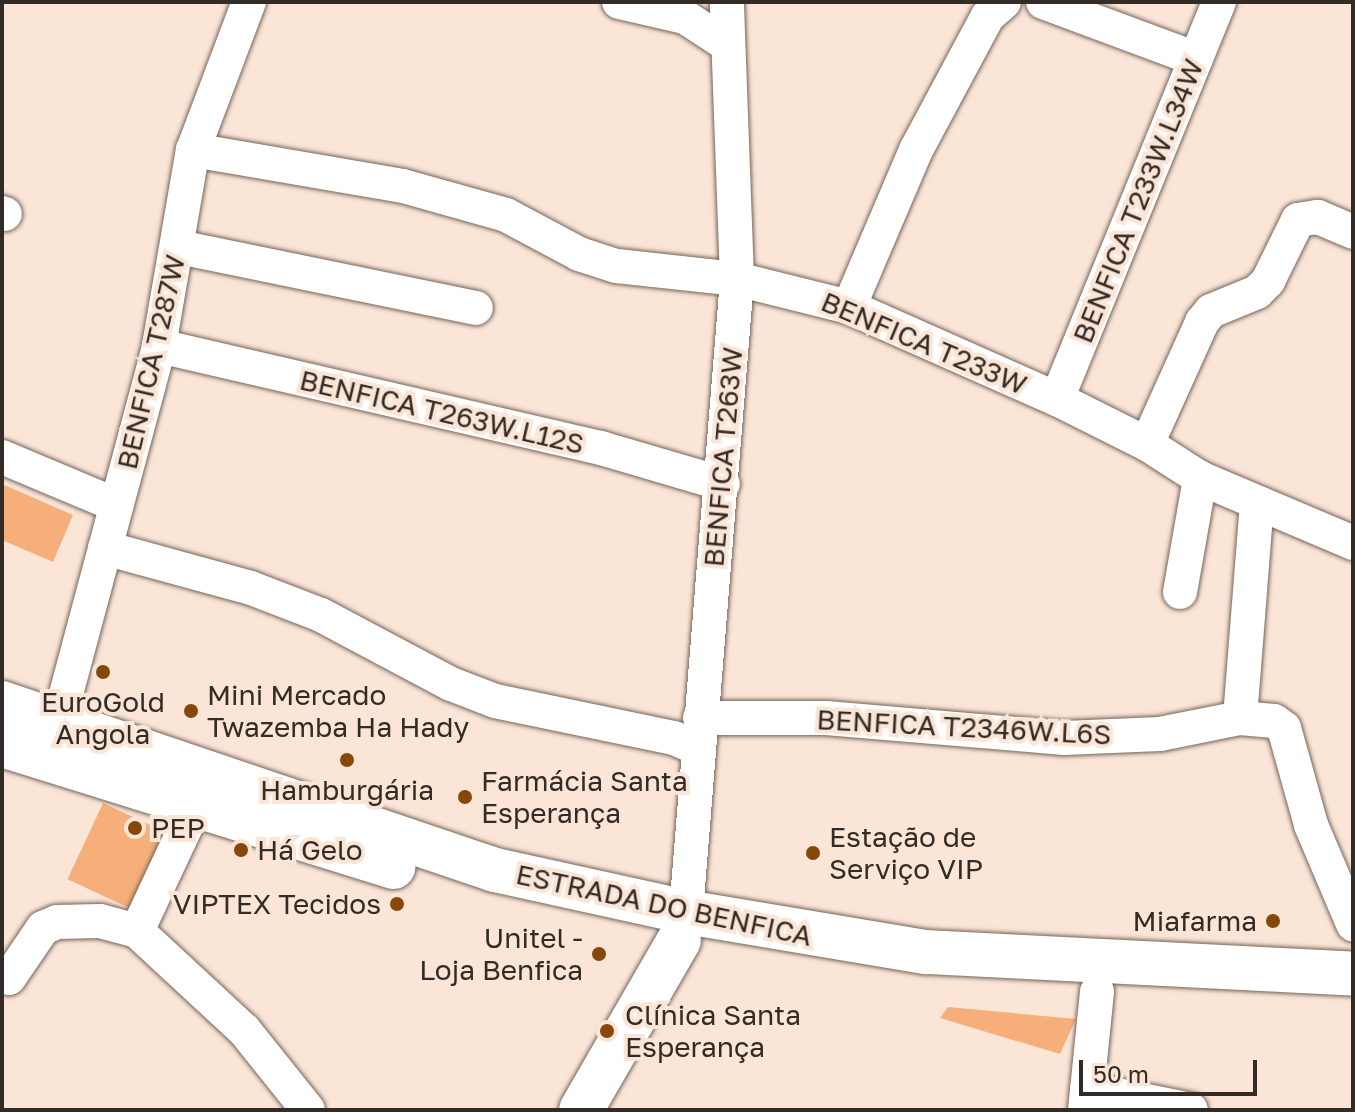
<!DOCTYPE html>
<meta charset="utf-8">
<style>
body{margin:0}
#map{position:relative;width:1355px;height:1112px;overflow:hidden;background:#fae5d7;font-family:"Golos Text",sans-serif}
div>[style]{position:absolute}
.building>*{inset:0;background:#f6af7b;transform-origin:0 0}
.roads{filter:drop-shadow(0 0 2px #766458) drop-shadow(0 0 2px #766458)}
.minor>*{height:34px;margin:-17px;padding:0 17px;transform-origin:17px;border-radius:17px;background:#fff}
.major>*{height:44px;margin:-22px;padding:0 22px;transform-origin:22px;border-radius:22px;background:#fff}
.highway>*{height:44px;margin:-22px;padding:0 22px;transform-origin:22px;border-radius:22px;background:#fff}
.dots>*{width:22px;height:22px;translate:-50% -50%;box-sizing:border-box;border:4px solid #fae5d7;border-radius:50%}
span{translate:-50% -50%;white-space:nowrap;text-align:center;line-height:1.15;-webkit-text-stroke:8px #fae5d7;paint-order:stroke}
.street-label{font-size:28px;color:#332b25}
.poi-label{font-size:28px;color:#332b25}
.left{translate:0 -50%;text-align:left}
.right{translate:-100% -50%;text-align:right}
.frame{position:absolute;inset:0;border:4px solid #332b25;pointer-events:none}
.scale{position:absolute;left:1079px;top:1060px;width:178px;height:36px;box-sizing:border-box;border:4px solid #332b25;border-top:0;padding-left:10px;font-size:24px;line-height:28px;white-space:nowrap;color:#332b25;-webkit-text-stroke:6px #fae5d7;paint-order:stroke}
</style>
<div id="map">
<div class="building">
<div style="clip-path:polygon(2px 484px,73px 515px,53px 562px,2px 540px)"></div>
<div style="left:103px;top:803px;width:79px;height:84px;rotate:25deg"></div>
<div style="clip-path:polygon(948px 1007px,1076px 1019px,1060px 1054px,940px 1018px)"></div>
</div>
<div class="roads">
<div class="minor">
<div style="left:619px;top:2px;width:68px;rotate:12.8deg"></div>
<div style="left:685px;top:17px;width:48px;rotate:33deg"></div>
<div style="left:1043px;top:2px;width:163px;rotate:20.4deg"></div>
<div style="left:193px;top:150px;width:213px;rotate:9.7deg"></div>
<div style="left:403px;top:186px;width:107px;rotate:15.7deg"></div>
<div style="left:506px;top:215px;width:83px;rotate:28.1deg"></div>
<div style="left:579px;top:254px;width:40px;rotate:18deg"></div>
<div style="left:617px;top:266px;width:121px;rotate:6.2deg"></div>
<div style="left:737px;top:279px;width:115px;rotate:14deg"></div>
<div style="left:849px;top:307px;width:227px;rotate:23.9deg"></div>
<div style="left:1057px;top:399px;width:101px;rotate:26.6deg"></div>
<div style="left:1147px;top:444px;width:63px;rotate:32.7deg"></div>
<div style="left:1200px;top:478px;width:166px;rotate:23deg"></div>
<div style="left:2px;top:213px;width:3px;rotate:18deg"></div>
<div style="left:179px;top:247px;width:303px;rotate:11.6deg"></div>
<div style="left:849px;top:307px;width:171px;rotate:-66.9deg"></div>
<div style="left:916px;top:150px;width:152px;rotate:-61.8deg"></div>
<div style="left:988px;top:16px;width:21px;rotate:-41deg"></div>
<div style="left:159px;top:346px;width:454px;rotate:13deg"></div>
<div style="left:601px;top:448px;width:127px;rotate:16.4deg"></div>
<div style="left:1057px;top:399px;width:429px;rotate:-67.8deg"></div>
<div style="left:1147px;top:444px;width:134px;rotate:-65.7deg"></div>
<div style="left:1202px;top:322px;width:14px;rotate:-51deg"></div>
<div style="left:1211px;top:311px;width:50px;rotate:-22.4deg"></div>
<div style="left:1257px;top:292px;width:16px;rotate:-45deg"></div>
<div style="left:1268px;top:281px;width:68px;rotate:-63.8deg"></div>
<div style="left:1298px;top:220px;width:20px;rotate:-9deg"></div>
<div style="left:1318px;top:217px;width:38px;rotate:23deg"></div>
<div style="left:2px;top:457px;width:124px;rotate:22.8deg"></div>
<div style="left:105px;top:548px;width:151px;rotate:15.3deg"></div>
<div style="left:251px;top:588px;width:75px;rotate:21.1deg"></div>
<div style="left:321px;top:615px;width:147px;rotate:28deg"></div>
<div style="left:451px;top:684px;width:47px;rotate:21.1deg"></div>
<div style="left:495px;top:701px;width:183px;rotate:11.7deg"></div>
<div style="left:674px;top:738px;width:24px;rotate:24deg"></div>
<div style="left:1180px;top:592px;width:116px;rotate:-80deg"></div>
<div style="left:700px;top:718px;width:126px"></div>
<div style="left:826px;top:718px;width:239px;rotate:4.8deg"></div>
<div style="left:1064px;top:738px;width:96px;rotate:-2.4deg"></div>
<div style="left:1160px;top:734px;width:82px;rotate:-11.3deg"></div>
<div style="left:1240px;top:718px;width:34px;rotate:5deg"></div>
<div style="left:1274px;top:721px;width:12px;rotate:35deg"></div>
<div style="left:1284px;top:728px;width:101px;rotate:74.4deg"></div>
<div style="left:1311px;top:825px;width:108px;rotate:67deg"></div>
<div style="left:1240px;top:718px;width:216px;rotate:-85.5deg"></div>
<div style="left:58px;top:724px;width:391px;rotate:-75deg"></div>
<div style="left:159px;top:346px;width:199px;rotate:-80.2deg"></div>
<div style="left:193px;top:150px;width:158px;rotate:-69.3deg"></div>
<div style="left:686px;top:912px;width:635px;rotate:-85.39deg"></div>
<div style="left:737px;top:279px;width:277px;rotate:-92.1deg"></div>
<div style="left:137px;top:931px;width:137px;rotate:-64.9deg"></div>
<div style="left:9px;top:978px;width:60px;rotate:-55.8deg"></div>
<div style="left:43px;top:928px;width:15px;rotate:-23deg"></div>
<div style="left:57px;top:922px;width:43px;rotate:-1.3deg"></div>
<div style="left:100px;top:921px;width:38px;rotate:15deg"></div>
<div style="left:137px;top:931px;width:146px;rotate:42.8deg"></div>
<div style="left:244px;top:1030px;width:102px;rotate:51.3deg"></div>
<div style="left:1087px;top:1089px;width:106px;rotate:11.4deg"></div>
<div style="left:1085px;top:1110px;width:119px;rotate:-84.2deg"></div>
</div>
<div class="major">
<div style="left:581px;top:1110px;width:196px;rotate:-60deg"></div>
</div>
<div class="highway">
<div style="left:2px;top:703px;width:521px;rotate:18.71deg"></div>
<div style="left:495px;top:870px;width:196px;rotate:12.4deg"></div>
<div style="left:686px;top:912px;width:243px;rotate:9.5deg"></div>
<div style="left:926px;top:952px;width:428px;rotate:2.9deg"></div>
<div style="left:2px;top:745px;width:410px;rotate:17.3deg"></div>
</div>
</div>
<div class="dots">
<div style="left:103px;top:672px;background:#86470a"></div>
<div style="left:191px;top:711px;background:#86470a"></div>
<div style="left:347px;top:760px;background:#86470a"></div>
<div style="left:465px;top:797px;background:#86470a"></div>
<div style="left:135px;top:828px;background:#86470a"></div>
<div style="left:241px;top:850px;background:#86470a"></div>
<div style="left:813px;top:853px;background:#86470a"></div>
<div style="left:397px;top:904px;background:#86470a"></div>
<div style="left:1273px;top:921px;background:#86470a"></div>
<div style="left:599px;top:954px;background:#86470a"></div>
<div style="left:607px;top:1031px;background:#86470a"></div>
</div>
<div class="street-label">
<span style="left:1138px;top:201px;rotate:-68deg">BENFICA T233W.L34W</span>
<span style="left:924px;top:343px;rotate:23deg">BENFICA T233W</span>
<span style="left:151px;top:362px;rotate:-77deg">BENFICA T287W</span>
<span style="left:442px;top:412px;rotate:13deg">BENFICA T263W.L12S</span>
<span style="left:723px;top:457px;rotate:-85deg">BENFICA T263W</span>
<span style="left:964px;top:727px;rotate:3deg">BENFICA T2346W.L6S</span>
<span style="left:664px;top:905px;rotate:12deg">ESTRADA DO BENFICA</span>
</div>
<div class="poi-label">
<span class="left" style="left:207px;top:711px">Mini Mercado<br>Twazemba Ha Hady</span>
<span style="left:103px;top:718px">EuroGold<br>Angola</span>
<span class="left" style="left:481px;top:797px">Farmácia Santa<br>Esperança</span>
<span style="left:347px;top:790px">Hamburgária</span>
<span class="left" style="left:151px;top:828px">PEP</span>
<span class="left" style="left:829px;top:853px">Estação de<br>Serviço VIP</span>
<span class="left" style="left:257px;top:850px">Há Gelo</span>
<span class="right" style="left:381px;top:904px">VIPTEX Tecidos</span>
<span class="right" style="left:1257px;top:921px">Miafarma</span>
<span class="right" style="left:583px;top:954px">Unitel -<br>Loja Benfica</span>
<span class="left" style="left:625px;top:1031px">Clínica Santa<br>Esperança</span>
</div>
<div class="frame"></div>
<div class="scale">50 m</div>
</div>
